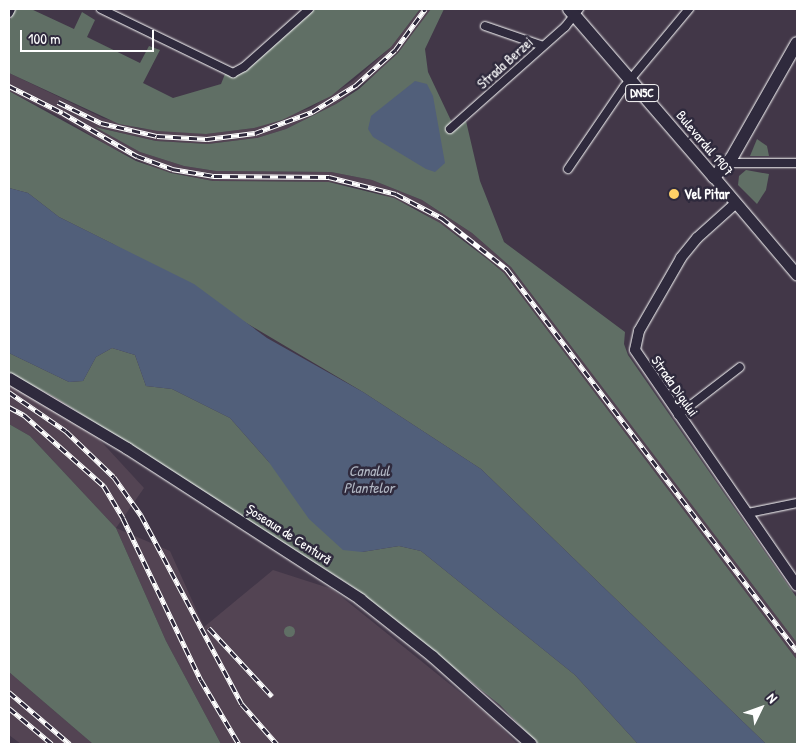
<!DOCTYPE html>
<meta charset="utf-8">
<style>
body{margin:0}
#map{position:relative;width:806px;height:753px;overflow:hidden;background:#423748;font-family:"Patrick Hand",sans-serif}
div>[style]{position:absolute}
.built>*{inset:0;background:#534453}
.green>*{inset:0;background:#606f65}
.round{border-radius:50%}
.water>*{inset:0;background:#515f7a}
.roads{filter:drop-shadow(0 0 1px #fff) drop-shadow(0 0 1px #fff)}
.minor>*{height:8px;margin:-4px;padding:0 4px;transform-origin:4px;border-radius:4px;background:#2f2a3d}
.tertiary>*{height:10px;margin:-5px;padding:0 5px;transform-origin:5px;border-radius:5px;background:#2f2a3d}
.secondary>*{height:11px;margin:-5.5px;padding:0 5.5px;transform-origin:5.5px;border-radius:5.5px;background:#2f2a3d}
.primary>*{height:12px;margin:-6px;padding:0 6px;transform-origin:6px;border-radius:6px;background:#2f2a3d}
.rail>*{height:4.5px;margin-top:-2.25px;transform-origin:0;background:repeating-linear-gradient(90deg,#2f2a3d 0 8px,#fff 0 16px);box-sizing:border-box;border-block:1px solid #fff}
.dots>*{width:14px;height:14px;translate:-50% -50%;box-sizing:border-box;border:2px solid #2f2a3d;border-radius:50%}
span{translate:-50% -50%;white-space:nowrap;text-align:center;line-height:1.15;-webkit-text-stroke:5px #2f2a3d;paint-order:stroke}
.shield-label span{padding:1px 4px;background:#2f2a3d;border:1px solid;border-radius:4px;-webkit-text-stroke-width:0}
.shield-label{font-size:12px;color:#fff;font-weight:700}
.street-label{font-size:14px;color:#fff}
.poi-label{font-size:14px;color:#fff;font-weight:700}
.left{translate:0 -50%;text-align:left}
.water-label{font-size:15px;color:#b1b7c3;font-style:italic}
.frame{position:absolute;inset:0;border:10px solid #fff;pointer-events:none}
.north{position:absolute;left:736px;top:683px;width:50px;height:50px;-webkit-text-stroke:4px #2f2a3d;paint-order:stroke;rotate:48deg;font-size:14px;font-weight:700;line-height:20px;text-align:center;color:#fff}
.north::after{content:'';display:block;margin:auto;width:18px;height:22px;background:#fff;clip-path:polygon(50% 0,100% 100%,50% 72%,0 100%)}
.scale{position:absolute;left:20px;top:30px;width:134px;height:22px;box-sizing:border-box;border:2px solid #fff;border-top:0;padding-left:6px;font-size:15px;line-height:18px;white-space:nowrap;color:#fff;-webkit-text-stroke:4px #2f2a3d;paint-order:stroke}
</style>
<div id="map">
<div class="built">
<div style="clip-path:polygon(420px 9px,431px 9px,416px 33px,381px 70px,336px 104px,286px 129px,257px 138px,208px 144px,156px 141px,96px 127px,140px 152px,184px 166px,216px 171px,331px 172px,372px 180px,422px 200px,472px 233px,511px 267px,691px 503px,797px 643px,797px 660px,504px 273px,466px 241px,417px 209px,369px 189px,329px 182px,213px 181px,159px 170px,110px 147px,61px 117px,9px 91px,9px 73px,103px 118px,138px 128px,206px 134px,254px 128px,310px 108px,353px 81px,391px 47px)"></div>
<div style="clip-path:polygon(9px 371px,51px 387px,144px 488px,116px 528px,170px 551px,204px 627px,273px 570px,332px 589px,493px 719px,517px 744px,221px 744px,166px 641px,116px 528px,30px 436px,9px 424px)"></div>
<div style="clip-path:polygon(9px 672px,93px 744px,21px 744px,9px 735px)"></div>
</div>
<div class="green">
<div style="clip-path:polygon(15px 9px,31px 9px,74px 29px,82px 12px,95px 20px,87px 37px,140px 63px,149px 46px,160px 50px,143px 83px,173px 98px,221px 84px,225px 74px,233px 73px,312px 9px,420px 9px,391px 47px,331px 96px,282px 120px,254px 128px,206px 134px,158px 131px,119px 124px,9px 73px,9px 22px)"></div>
<div style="clip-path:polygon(431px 9px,444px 9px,425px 49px,428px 72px,455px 129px,466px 121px,480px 181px,504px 242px,625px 332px,624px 344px,628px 355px,797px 598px,797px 643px,511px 267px,472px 233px,422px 200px,372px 180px,331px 172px,216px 171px,184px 166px,140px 152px,95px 127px,156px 141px,208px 144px,257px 138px,286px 129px,336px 104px,359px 89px,398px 53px)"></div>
<div style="clip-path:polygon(9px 91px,136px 161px,171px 173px,213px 181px,329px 182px,394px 198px,440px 223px,486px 258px,504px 273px,797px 660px,797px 744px,766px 744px,481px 469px,363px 392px,113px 244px,59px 217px,28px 193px,9px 188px)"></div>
<div style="clip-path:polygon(757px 139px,767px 146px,769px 156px,750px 156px)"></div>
<div style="clip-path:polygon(746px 170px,769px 174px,766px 190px,757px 204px,738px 185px,739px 176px)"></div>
<div style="clip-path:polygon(112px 348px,135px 355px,146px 386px,172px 389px,230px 418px,268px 461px,362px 552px,399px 546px,421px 551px,575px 675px,638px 744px,538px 744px,500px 705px,353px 587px,56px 398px,9px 373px,9px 353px,69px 382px,83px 381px,96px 357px)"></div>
<div style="clip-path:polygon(9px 424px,30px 436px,116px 528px,166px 641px,221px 744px,93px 744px,9px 672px)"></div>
<div class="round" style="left:283.5px;top:625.5px;width:11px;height:11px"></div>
</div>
<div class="water">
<div style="clip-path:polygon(415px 81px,427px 84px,433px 96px,445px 163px,435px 172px,426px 169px,373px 137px,368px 129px,371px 116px)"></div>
<div style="clip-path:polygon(9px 188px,28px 193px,59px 217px,194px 284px,267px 338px,363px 392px,481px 469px,766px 744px,638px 744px,575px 675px,421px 551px,399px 546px,362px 552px,343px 550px,309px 519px,268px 461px,230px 418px,172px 389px,146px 386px,135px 355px,112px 348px,96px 357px,83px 381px,69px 382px,9px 353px)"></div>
</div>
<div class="roads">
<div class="minor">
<div style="left:101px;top:9px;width:147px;rotate:25.9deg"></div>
<div style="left:233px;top:73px;width:13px;rotate:-29deg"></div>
<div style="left:244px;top:67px;width:87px;rotate:-41.7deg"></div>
<div style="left:9px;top:13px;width:4px;rotate:-63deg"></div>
<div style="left:485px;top:26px;width:61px;rotate:19deg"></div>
<div style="left:450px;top:129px;width:154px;rotate:-41.6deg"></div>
<div style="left:565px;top:27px;width:23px;rotate:-52deg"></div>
<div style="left:729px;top:163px;width:68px"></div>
<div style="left:568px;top:169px;width:99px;rotate:-55.7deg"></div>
<div style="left:624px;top:87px;width:102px;rotate:-50.2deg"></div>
<div style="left:678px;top:415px;width:78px;rotate:-37.7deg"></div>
<div style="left:748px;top:513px;width:50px;rotate:-11.5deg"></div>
</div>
<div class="tertiary">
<div style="left:736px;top:203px;width:52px;rotate:138.1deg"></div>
<div style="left:697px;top:238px;width:26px;rotate:129deg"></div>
<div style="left:681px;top:258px;width:84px;rotate:119.9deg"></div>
<div style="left:639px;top:331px;width:19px;rotate:102deg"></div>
<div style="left:635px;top:350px;width:286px;rotate:55.5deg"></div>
</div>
<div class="secondary">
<div style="left:714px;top:177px;width:128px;rotate:49.7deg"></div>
<div style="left:9px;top:378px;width:137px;rotate:30.7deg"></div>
<div style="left:127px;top:448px;width:278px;rotate:32.9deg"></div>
<div style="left:360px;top:599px;width:92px;rotate:38.4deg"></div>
<div style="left:432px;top:656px;width:132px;rotate:41.6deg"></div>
</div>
<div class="primary">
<div style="left:569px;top:9px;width:222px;rotate:49.2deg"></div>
<div style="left:714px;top:177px;width:25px;rotate:-47deg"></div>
<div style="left:731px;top:159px;width:133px;rotate:-60.4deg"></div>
</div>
</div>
<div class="rail">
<div style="left:9px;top:86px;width:60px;rotate:26.6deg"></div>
<div style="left:63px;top:113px;width:86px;rotate:30.2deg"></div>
<div style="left:137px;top:156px;width:37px;rotate:20deg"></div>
<div style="left:172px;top:169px;width:43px;rotate:9.5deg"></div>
<div style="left:214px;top:176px;width:115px;rotate:0.5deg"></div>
<div style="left:329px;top:177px;width:69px;rotate:14.2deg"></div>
<div style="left:396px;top:194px;width:52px;rotate:27.6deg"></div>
<div style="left:442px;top:218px;width:83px;rotate:38.1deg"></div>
<div style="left:507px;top:269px;width:480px;rotate:52.8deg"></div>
<div style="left:58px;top:102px;width:48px;rotate:26deg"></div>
<div style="left:101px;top:123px;width:57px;rotate:13.1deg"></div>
<div style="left:157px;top:136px;width:50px;rotate:3.4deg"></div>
<div style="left:207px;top:139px;width:48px;rotate:-7.1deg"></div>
<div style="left:255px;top:133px;width:61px;rotate:-20.2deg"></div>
<div style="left:312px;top:112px;width:52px;rotate:-31.5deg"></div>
<div style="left:356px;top:85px;width:52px;rotate:-41.9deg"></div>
<div style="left:395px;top:50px;width:51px;rotate:-53.8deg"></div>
<div style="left:9px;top:392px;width:69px;rotate:34.4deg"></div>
<div style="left:66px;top:431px;width:66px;rotate:43.8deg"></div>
<div style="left:114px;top:477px;width:47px;rotate:54.6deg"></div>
<div style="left:141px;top:515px;width:214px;rotate:61.9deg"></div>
<div style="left:242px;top:704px;width:53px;rotate:48.8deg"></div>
<div style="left:9px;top:407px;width:17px;rotate:28deg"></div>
<div style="left:24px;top:415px;width:107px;rotate:41.6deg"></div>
<div style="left:104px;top:486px;width:37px;rotate:59deg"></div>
<div style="left:123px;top:518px;width:180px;rotate:64.3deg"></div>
<div style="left:201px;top:680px;width:74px;rotate:59.3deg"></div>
<div style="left:209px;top:628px;width:93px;rotate:47.2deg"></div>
<div style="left:9px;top:692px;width:80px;rotate:40.4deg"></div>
<div style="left:9px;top:708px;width:56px;rotate:39.9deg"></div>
</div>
<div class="dots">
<div style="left:674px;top:194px;background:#ffd166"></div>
</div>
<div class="shield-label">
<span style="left:642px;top:93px">DN5C</span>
</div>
<div class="street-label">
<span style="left:505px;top:63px;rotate:-42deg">Strada Berzei</span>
<span style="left:705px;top:143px;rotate:50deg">Bulevardul 1907</span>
<span style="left:675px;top:386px;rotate:55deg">Strada Digului</span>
<span style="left:289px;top:534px;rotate:33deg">Șoseaua de Centură</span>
</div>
<div class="poi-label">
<span class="left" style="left:684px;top:194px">Vel Pitar</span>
</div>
<div class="water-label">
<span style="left:369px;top:479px">Canalul<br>Plantelor</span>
</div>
<div class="frame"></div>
<div class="north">N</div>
<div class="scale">100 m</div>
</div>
